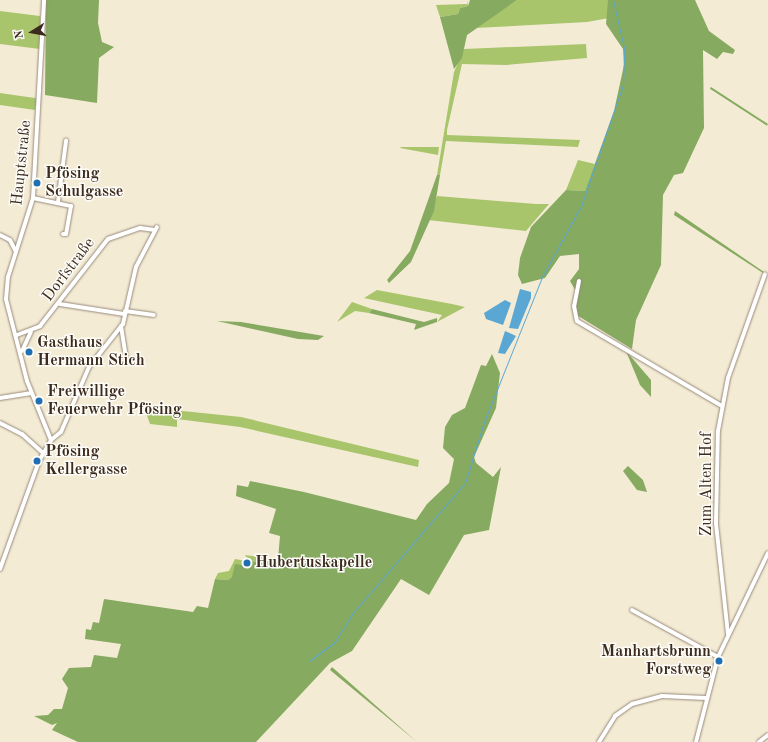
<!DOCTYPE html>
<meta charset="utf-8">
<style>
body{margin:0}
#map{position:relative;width:768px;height:742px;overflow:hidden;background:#f4ebd5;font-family:"Old Standard TT",serif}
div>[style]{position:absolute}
.green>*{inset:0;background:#a8c56c;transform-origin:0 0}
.forest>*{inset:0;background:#86aa60;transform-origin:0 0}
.water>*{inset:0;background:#5aa7d3}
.stream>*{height:1px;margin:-0.5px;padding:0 0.5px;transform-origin:0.5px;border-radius:0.5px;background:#5aa7d3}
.roads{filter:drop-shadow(0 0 1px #988a7a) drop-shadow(0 0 1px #988a7a)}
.minor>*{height:4px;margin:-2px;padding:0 2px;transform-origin:2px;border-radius:2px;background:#fff}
.dots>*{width:11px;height:11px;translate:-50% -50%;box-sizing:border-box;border:2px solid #fdfcf7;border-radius:50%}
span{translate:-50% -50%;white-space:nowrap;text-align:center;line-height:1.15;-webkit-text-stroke:3px #fdfcf7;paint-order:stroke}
.street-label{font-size:16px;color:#3b2a1e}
.poi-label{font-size:16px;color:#3b2a1e;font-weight:700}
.left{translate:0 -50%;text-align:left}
.right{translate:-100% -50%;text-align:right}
.north{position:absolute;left:12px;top:12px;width:40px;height:40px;-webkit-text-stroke:3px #fdfcf7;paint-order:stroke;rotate:259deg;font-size:11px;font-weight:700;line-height:16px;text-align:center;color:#3b2a1e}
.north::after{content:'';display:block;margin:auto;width:14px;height:18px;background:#3b2a1e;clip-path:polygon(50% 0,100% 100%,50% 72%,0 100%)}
</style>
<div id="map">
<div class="green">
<div style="clip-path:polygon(467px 0,468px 6px,460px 8px,458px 14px,440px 17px,436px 5px,467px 4px)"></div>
<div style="clip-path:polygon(517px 0,608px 0,609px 18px,587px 22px,475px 28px)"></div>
<div style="clip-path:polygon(0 11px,40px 16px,40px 49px,0 44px)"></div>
<div style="clip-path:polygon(586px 44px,587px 58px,506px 65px,462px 64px,447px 130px,447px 135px,580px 140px,578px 147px,446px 141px,440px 175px,437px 175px,454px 72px,464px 49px)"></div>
<div style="left:0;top:93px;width:37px;height:12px;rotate:8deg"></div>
<div style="clip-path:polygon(401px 147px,439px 147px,438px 155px,400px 148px)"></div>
<div style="clip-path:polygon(578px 160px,595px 164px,585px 191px,566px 190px)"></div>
<div style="clip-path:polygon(437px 196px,536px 204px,549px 204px,526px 231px,428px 220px)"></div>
<div style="clip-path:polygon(377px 290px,452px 304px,465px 307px,437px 322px,442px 315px,364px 298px)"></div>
<div style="clip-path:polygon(352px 302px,372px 309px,369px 313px,355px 311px,337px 322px)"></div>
<div style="clip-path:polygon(144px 407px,241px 417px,419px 460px,418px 467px,240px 427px,177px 419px,177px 427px,150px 424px)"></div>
<div style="clip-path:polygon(245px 555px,266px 558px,267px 563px,249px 561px)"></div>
<div style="clip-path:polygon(235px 559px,246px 561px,249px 566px,228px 580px,215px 579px,218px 573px,229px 571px)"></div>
</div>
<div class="forest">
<div style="clip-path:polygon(46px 0,99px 0,98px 23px,102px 42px,114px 47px,99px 58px,97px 103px,45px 95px)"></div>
<div style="clip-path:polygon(470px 0,517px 0,467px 35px,462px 58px,454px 69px,440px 17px,458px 14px,460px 8px,468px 6px)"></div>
<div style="clip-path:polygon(608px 0,695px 0,709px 31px,735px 50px,733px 54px,723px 52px,717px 59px,703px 50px,704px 128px,683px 173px,674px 175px,663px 195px,661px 265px,636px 320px,632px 349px,575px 314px,578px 295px,570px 281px,579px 269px,579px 254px,560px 256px,545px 278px,522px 284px,518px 275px,520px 258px,531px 227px,566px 190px,585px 191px,614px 111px,624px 65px,623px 49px,606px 24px)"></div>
<div style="left:711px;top:87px;width:68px;height:2px;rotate:33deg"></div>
<div style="clip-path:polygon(437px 175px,440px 175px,434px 211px,411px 262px,389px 283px,387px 280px,410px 251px)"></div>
<div style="clip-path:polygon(675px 211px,764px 272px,763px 273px,674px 215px)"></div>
<div style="clip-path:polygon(372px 309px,424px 322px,437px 318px,437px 322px,414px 330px,416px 324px,369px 313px)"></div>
<div style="clip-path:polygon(217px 321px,241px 322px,324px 336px,318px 340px,298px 339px)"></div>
<div style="clip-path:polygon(626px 351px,651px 380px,651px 397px,640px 385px)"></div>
<div style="clip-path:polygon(492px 354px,500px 373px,496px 408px,474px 457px,476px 463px,493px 477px,501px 467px,489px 530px,464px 535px,429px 595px,401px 579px,352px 651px,330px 663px,256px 742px,78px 742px,52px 730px,57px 723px,52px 725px,34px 716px,48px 715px,54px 709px,62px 709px,68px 688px,62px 679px,69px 668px,91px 667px,94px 655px,117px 658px,121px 644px,85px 639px,86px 629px,91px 630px,93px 622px,99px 623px,104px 599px,193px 612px,197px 606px,208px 608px,215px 579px,228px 580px,232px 577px,235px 564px,249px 566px,249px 561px,266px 563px,266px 558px,278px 559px,280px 536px,269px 533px,276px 509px,236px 496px,237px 485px,248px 487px,250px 481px,304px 492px,416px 520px,427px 504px,449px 483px,454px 459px,443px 448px,445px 427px,452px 415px,465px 408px,481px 365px,486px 366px)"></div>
<div style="clip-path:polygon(628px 466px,643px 480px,647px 492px,637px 490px,623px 471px)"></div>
<div style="clip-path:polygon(332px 667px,417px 742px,330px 670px)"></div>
</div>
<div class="water">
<div style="clip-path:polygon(520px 289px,531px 292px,531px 298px,518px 329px,509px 328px)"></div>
<div style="clip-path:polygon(505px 300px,511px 303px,503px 325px,486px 319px,484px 313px)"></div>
<div style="clip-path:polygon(505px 331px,516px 336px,505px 354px,498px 353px)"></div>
</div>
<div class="stream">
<div style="left:309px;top:661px;width:31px;rotate:-36deg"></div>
<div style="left:334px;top:643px;width:34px;rotate:-58deg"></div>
<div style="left:352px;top:614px;width:173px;rotate:-49.2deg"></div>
<div style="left:465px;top:483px;width:64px;rotate:-72.7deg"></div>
<div style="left:484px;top:422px;width:156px;rotate:-68.2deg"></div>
<div style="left:542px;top:277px;width:81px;rotate:-61.2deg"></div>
<div style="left:581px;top:206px;width:128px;rotate:-70.9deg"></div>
<div style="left:623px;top:85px;width:37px;rotate:-88deg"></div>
<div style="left:624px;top:48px;width:49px;rotate:-102.9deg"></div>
</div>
<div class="roads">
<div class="minor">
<div style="left:33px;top:198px;width:39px;rotate:12deg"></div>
<div style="left:71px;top:206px;width:28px;rotate:100deg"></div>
<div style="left:66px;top:234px;width:3px;rotate:180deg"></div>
<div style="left:58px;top:202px;width:62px;rotate:-82.5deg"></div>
<div style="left:0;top:235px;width:11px;rotate:27deg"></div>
<div style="left:10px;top:240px;width:13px;rotate:63deg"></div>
<div style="left:579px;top:281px;width:25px;rotate:101deg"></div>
<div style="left:574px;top:306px;width:15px;rotate:79deg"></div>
<div style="left:577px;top:321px;width:168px;rotate:30.4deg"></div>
<div style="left:60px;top:304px;width:65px;rotate:8.9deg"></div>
<div style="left:125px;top:311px;width:29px;rotate:8deg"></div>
<div style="left:121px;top:326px;width:37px;rotate:81deg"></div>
<div style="left:17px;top:335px;width:25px;rotate:-21deg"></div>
<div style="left:40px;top:326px;width:110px;rotate:-52deg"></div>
<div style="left:108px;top:239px;width:34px;rotate:-19deg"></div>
<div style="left:140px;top:228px;width:15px;rotate:8deg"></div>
<div style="left:22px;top:351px;width:21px;rotate:-65deg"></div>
<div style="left:0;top:398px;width:32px;rotate:-9deg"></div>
<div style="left:0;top:423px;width:25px;rotate:27deg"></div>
<div style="left:22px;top:434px;width:28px;rotate:42deg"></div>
<div style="left:51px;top:440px;width:13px;rotate:-39deg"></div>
<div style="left:61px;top:432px;width:71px;rotate:-66.7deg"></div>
<div style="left:89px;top:367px;width:55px;rotate:-51.7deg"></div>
<div style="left:123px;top:324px;width:58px;rotate:-77.2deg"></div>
<div style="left:136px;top:267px;width:45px;rotate:-62.3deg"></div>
<div style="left:0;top:569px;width:115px;rotate:-70.1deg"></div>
<div style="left:39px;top:461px;width:24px;rotate:-60deg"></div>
<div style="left:51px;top:440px;width:64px;rotate:-112.1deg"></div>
<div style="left:27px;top:381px;width:85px;rotate:-104.4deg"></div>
<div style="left:6px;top:299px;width:22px;rotate:-85deg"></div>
<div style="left:8px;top:277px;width:83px;rotate:-72.4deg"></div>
<div style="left:33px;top:198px;width:198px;rotate:-86.8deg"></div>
<div style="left:632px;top:610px;width:98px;rotate:28.7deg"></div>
<div style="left:728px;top:634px;width:112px;rotate:-96.2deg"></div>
<div style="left:716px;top:523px;width:92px;rotate:-88.8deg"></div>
<div style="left:718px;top:431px;width:54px;rotate:-79.3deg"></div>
<div style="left:728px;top:378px;width:110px;rotate:-70.4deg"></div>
<div style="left:599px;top:742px;width:31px;rotate:-58deg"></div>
<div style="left:615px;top:716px;width:21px;rotate:-35deg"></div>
<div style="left:632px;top:704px;width:31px;rotate:-15deg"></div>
<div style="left:662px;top:696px;width:44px;rotate:2.6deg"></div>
<div style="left:696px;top:742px;width:88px;rotate:-75.5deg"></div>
<div style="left:718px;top:657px;width:115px;rotate:-64.3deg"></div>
<div style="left:759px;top:742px;width:11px;rotate:-38deg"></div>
</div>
</div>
<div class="dots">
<div style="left:37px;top:183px;background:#1f6fb2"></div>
<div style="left:29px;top:352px;background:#1f6fb2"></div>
<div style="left:39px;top:401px;background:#1f6fb2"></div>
<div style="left:37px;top:461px;background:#1f6fb2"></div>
<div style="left:247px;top:563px;background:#1f6fb2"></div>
<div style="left:719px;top:661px;background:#1f6fb2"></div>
</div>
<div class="street-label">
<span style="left:22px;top:163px;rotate:-84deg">Hauptstraße</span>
<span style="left:69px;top:270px;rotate:-53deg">Dorfstraße</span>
<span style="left:707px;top:484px;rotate:-90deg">Zum Alten Hof</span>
</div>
<div class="poi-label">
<span class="left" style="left:45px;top:183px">Pfösing<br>Schulgasse</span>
<span class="left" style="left:37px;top:352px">Gasthaus<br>Hermann Stich</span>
<span class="left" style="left:47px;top:401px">Freiwillige<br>Feuerwehr Pfösing</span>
<span class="left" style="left:45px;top:461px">Pfösing<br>Kellergasse</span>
<span class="left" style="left:255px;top:563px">Hubertuskapelle</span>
<span class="right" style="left:711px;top:661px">Manhartsbrunn<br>Forstweg</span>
</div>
<div class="north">N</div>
</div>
